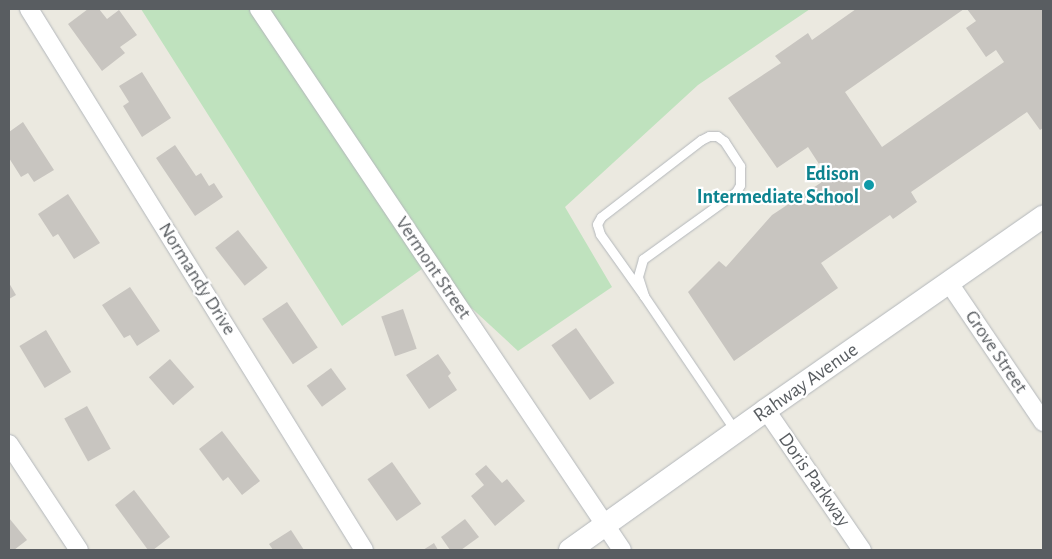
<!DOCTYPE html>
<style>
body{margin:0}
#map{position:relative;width:1052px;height:559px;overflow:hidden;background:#ebe9e0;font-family:"Alegreya Sans",sans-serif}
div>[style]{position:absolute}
.green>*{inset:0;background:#bfe2be}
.building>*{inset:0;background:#c8c5c0;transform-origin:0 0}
.roads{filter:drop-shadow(0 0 1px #b3b7bb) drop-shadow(0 0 1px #b3b7bb)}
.service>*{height:9px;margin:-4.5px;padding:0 4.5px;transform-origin:4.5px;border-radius:4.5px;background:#fff}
.minor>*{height:18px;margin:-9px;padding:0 9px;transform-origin:9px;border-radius:9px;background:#fff}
.tertiary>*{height:22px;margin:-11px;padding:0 11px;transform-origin:11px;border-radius:11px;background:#fff}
.dots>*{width:14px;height:14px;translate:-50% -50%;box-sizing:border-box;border:2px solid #fff;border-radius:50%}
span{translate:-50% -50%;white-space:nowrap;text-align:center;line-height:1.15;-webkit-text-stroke:4.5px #fff;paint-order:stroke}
.culture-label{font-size:20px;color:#0d838f;font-weight:700}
.right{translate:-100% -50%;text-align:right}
.street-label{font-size:20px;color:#595d61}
.frame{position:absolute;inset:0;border:10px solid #595d61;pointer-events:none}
</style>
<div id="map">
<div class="green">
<div style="clip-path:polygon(141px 9px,268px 9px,270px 11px,276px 9px,810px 9px,698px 85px,565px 207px,612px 287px,518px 351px,426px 266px,342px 326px)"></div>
</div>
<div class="building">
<div style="clip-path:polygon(88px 9px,99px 9px,107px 19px,119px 10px,137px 35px,120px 47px,125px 53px,102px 71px,68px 24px)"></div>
<div style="clip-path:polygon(856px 9px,964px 9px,845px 92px,882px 147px,1004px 62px,996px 50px,986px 57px,966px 28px,976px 21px,967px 9px,1043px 9px,1043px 128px,1040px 130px,1027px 112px,911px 192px,917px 202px,893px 219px,890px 215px,821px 263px,838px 288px,734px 361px,688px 292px,719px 261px,726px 267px,772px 215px,828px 178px,808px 147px,777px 168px,728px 98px,781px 63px,775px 56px,808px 33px,812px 40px)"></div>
<div style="clip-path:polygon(142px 72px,171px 118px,142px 137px,123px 106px,129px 102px,119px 86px)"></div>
<div style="clip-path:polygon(23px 122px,54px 170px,34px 182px,28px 173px,21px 177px,9px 158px,9px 132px)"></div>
<div style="clip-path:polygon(175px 145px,196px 176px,201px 173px,209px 186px,214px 183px,223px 197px,195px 216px,156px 158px)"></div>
<div style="clip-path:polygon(68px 194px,100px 243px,74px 259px,58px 234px,53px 237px,38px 214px)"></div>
<div style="left:238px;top:230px;width:48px;height:29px;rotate:52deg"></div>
<div style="clip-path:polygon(9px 283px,16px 295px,9px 299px)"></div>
<div style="clip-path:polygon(130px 287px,160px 331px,137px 346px,130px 335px,124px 338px,102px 305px)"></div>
<div style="left:287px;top:302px;width:55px;height:30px;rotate:56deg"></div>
<div style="left:403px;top:309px;width:42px;height:23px;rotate:71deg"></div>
<div style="left:576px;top:328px;width:67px;height:30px;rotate:55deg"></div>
<div style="left:46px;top:330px;width:49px;height:31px;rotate:59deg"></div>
<div style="clip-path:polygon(438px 354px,451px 373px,448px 376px,457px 390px,429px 409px,406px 375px)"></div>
<div style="left:170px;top:359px;width:37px;height:28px;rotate:49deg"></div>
<div style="left:331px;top:368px;width:26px;height:30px;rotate:54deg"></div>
<div style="left:87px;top:406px;width:49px;height:26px;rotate:61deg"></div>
<div style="clip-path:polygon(222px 431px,260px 481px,242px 495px,228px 477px,223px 481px,199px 449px)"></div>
<div style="left:392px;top:462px;width:51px;height:30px;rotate:55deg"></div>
<div style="clip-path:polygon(486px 465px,502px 483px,507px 479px,525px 501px,495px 526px,471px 496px,484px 485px,475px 474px)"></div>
<div style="clip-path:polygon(134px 490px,170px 537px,153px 550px,148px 550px,115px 505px)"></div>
<div style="clip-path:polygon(9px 518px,27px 540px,14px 550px,9px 550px)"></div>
<div style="clip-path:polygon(465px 519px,479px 537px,461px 550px,450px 550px,441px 537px)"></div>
<div style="clip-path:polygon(291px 530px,304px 550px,273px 550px,269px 544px)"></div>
<div style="clip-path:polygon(434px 543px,438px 550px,423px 550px)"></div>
</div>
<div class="roads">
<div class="service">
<div style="left:644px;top:296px;width:76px;rotate:-125.4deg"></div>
<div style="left:600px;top:234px;width:10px;rotate:-107deg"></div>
<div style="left:597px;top:224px;width:8px;rotate:-60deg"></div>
<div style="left:601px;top:217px;width:126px;rotate:-37.6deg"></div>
<div style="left:701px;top:140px;width:9px;rotate:-27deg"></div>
<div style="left:709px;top:136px;width:8px"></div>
<div style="left:717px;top:136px;width:9px;rotate:36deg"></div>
<div style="left:724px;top:141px;width:30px;rotate:57deg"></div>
<div style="left:740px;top:166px;width:19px;rotate:90deg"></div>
<div style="left:740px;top:185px;width:8px;rotate:120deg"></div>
<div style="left:736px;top:192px;width:115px;rotate:144.2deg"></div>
<div style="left:643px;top:259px;width:19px;rotate:106deg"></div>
<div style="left:638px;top:277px;width:20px;rotate:72deg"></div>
<div style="left:644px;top:296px;width:164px;rotate:55.9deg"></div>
</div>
<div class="minor">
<div style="left:29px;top:9px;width:636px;rotate:58.23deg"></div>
<div style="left:259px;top:9px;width:651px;rotate:56.14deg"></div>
<div style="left:949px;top:283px;width:168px;rotate:55.9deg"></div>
<div style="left:766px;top:410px;width:170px;rotate:55.6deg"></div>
<div style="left:9px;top:444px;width:127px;rotate:56.6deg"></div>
</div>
<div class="tertiary">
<div style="left:570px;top:550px;width:241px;rotate:-35.5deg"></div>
<div style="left:766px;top:410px;width:338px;rotate:-34.9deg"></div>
</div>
</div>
<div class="dots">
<div style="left:869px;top:185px;background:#0f9aa8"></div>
</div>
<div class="culture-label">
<span class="right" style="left:859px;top:186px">Edison<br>Intermediate School</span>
</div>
<div class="street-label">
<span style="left:433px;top:268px;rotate:56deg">Vermont Street</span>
<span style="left:197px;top:279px;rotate:58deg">Normandy Drive</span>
<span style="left:996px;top:352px;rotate:56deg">Grove Street</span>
<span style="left:806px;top:383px;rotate:-35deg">Rahway Avenue</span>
<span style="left:814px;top:480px;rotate:55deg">Doris Parkway</span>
</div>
<div class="frame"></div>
</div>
